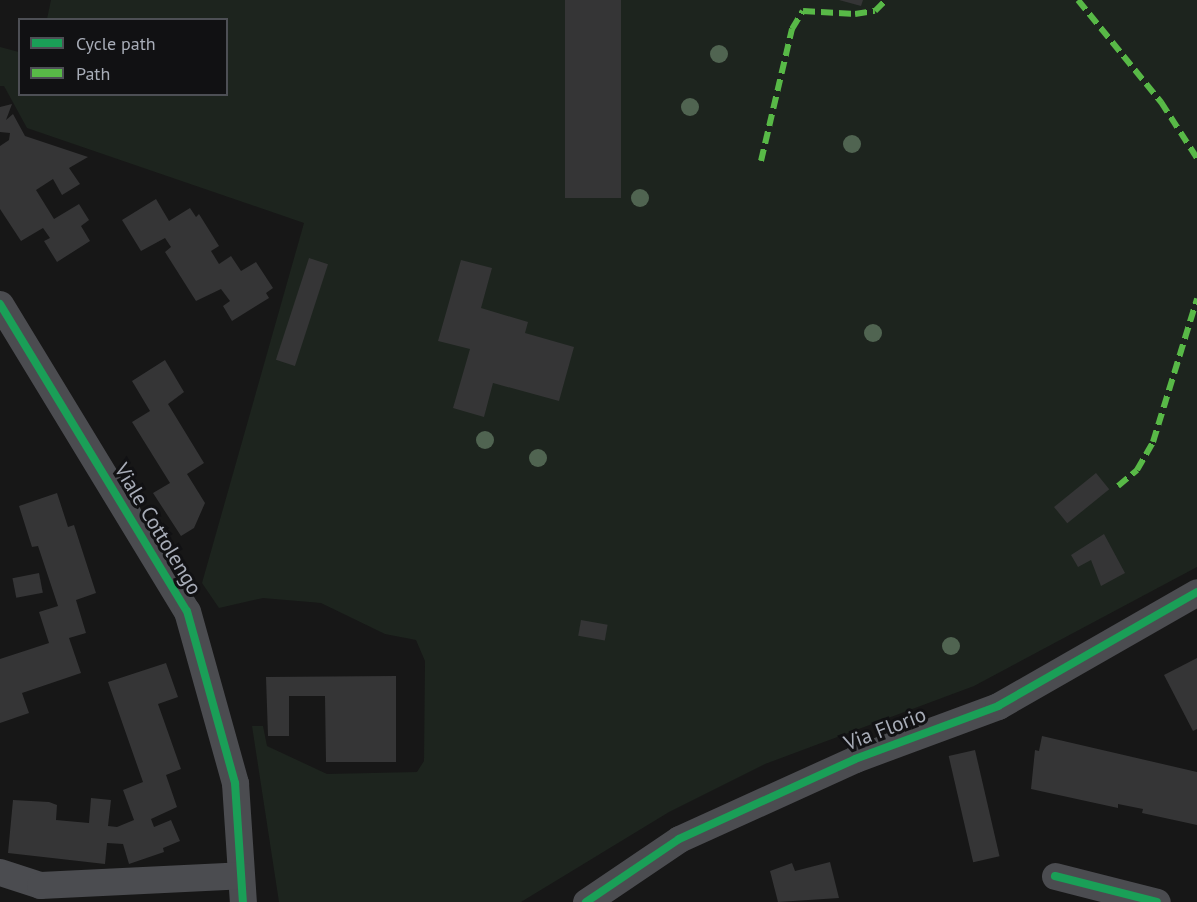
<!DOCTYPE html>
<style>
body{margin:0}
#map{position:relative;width:1197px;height:902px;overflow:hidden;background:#171717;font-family:"PT Sans",sans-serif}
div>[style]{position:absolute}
.green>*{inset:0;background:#1d241e}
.building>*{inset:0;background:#353536;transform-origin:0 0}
.street>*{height:27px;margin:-13.5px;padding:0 13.5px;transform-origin:13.5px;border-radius:13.5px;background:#4b4c50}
.quiet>*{height:6px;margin-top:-3px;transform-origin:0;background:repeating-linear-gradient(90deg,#58b947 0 12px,transparent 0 18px)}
.cycleway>*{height:8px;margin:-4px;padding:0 4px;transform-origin:4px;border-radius:4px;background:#1a9f57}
.trees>*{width:18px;height:18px;margin:-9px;border-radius:50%;background:#506451}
span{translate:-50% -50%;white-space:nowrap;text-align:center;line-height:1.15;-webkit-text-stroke:6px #111113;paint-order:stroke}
.street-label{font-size:21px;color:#a8adb8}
.legend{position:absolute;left:18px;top:18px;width:210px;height:78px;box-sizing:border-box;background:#111113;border:2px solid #4d4f55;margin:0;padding:8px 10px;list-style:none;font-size:18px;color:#a8adb8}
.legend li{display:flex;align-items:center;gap:12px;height:30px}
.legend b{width:30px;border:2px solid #4d4f55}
</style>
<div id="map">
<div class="green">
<div style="clip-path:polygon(51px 0,1197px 0,1197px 567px,974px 686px,765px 764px,669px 812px,521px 902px,279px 902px,252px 726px,263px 726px,267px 746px,327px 774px,417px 772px,424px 761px,425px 661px,416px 640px,385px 634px,321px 603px,263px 598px,219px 608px,202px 583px,304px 223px,27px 128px,4px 86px,0 86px,0 47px,19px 52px,20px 94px,226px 94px,226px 20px,47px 19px)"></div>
</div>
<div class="building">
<div style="left:565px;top:0;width:56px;height:198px"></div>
<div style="clip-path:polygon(839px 0,863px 0,861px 6px)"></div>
<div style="clip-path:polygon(12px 104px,6px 120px,13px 114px,25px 136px,88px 157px,69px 168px,80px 184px,62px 195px,53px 179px,36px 190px,54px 219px,79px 204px,89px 220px,81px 226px,90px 241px,57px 262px,44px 241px,50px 238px,43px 228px,21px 241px,0 209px,0 146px,9px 140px,10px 133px,0 132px,0 107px)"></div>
<div style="clip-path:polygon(156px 199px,169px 221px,190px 208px,196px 217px,199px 214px,219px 246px,211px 251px,219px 264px,231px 256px,241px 271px,256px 262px,273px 288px,266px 293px,269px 298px,232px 321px,223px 306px,230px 301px,221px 289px,196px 301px,165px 252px,171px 247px,165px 238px,141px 251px,122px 220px)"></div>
<div style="left:309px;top:258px;width:20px;height:107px;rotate:18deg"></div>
<div style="clip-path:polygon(461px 260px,492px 268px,481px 308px,528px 322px,525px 333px,574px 347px,559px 401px,493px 383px,484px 417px,453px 408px,470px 349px,438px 341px)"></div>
<div style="clip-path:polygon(165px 360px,184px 392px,168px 404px,204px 463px,187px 474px,205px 503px,194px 528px,181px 536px,153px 493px,170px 483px,132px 422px,150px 411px,132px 381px)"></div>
<div style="left:1096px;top:473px;width:21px;height:54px;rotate:51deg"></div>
<div style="clip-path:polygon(57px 493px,68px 527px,74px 525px,96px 593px,76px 600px,86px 633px,69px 638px,81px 673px,22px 693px,29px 713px,0 723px,0 659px,49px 643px,39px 612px,58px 606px,38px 546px,32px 547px,19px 506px)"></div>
<div style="clip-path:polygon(1104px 534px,1125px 573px,1101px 586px,1091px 560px,1078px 567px,1071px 555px)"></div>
<div style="left:39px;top:573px;width:20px;height:27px;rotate:79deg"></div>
<div style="left:581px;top:620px;width:27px;height:16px;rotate:10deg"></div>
<div style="clip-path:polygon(1197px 658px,1197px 729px,1193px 731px,1164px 675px)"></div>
<div style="clip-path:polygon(166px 663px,178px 697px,158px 704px,181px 769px,166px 775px,177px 807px,151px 819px,154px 827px,171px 820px,180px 841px,163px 848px,164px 852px,129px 864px,123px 844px,107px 843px,105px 864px,8px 853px,13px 800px,49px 802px,57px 805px,56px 820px,89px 823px,91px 798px,111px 800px,108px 826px,117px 827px,134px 820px,123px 790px,143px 782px,108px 682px)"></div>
<div style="clip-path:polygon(396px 676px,396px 762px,326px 762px,325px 696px,289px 696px,289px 736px,268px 736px,266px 677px)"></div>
<div style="clip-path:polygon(1042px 736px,1197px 772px,1197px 825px,1142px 813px,1143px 809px,1118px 804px,1118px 808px,1031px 789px,1035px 750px,1039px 751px)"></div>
<div style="left:975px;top:750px;width:109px;height:27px;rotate:77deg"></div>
<div style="clip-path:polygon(830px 862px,839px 898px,778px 902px,770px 871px,792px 863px,795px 871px)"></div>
</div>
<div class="street">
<div style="left:0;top:304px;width:359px;rotate:58.7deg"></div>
<div style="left:187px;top:611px;width:179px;rotate:74.4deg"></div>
<div style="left:235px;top:783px;width:119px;rotate:86.2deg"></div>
<div style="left:0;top:872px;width:42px;rotate:18deg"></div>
<div style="left:40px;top:885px;width:201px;rotate:-2.8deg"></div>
<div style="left:1055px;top:876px;width:105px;rotate:14.3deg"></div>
<div style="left:586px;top:902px;width:112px;rotate:-34.1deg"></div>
<div style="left:679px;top:839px;width:193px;rotate:-24.4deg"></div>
<div style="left:855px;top:759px;width:153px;rotate:-20.3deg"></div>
<div style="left:998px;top:706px;width:229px;rotate:-29.8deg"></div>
</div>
<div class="quiet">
<div style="left:1078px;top:0;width:132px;rotate:50.9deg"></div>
<div style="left:1161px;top:102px;width:67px;rotate:57.3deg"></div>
<div style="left:761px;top:161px;width:136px;rotate:-76.8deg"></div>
<div style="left:792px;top:29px;width:21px;rotate:-59deg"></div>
<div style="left:803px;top:11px;width:52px;rotate:3.3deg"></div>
<div style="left:855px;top:14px;width:20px;rotate:-9deg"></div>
<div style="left:875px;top:11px;width:16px;rotate:-45deg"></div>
<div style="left:1118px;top:486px;width:25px;rotate:-40deg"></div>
<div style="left:1137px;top:470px;width:32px;rotate:-60deg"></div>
<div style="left:1153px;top:442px;width:150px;rotate:-72.9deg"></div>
</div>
<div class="cycleway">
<div style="left:0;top:304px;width:359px;rotate:58.7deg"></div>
<div style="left:187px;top:611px;width:179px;rotate:74.4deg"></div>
<div style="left:235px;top:783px;width:119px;rotate:86.2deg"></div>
<div style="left:1055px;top:876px;width:105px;rotate:14.3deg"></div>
<div style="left:586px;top:902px;width:112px;rotate:-34.1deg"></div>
<div style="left:679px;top:839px;width:193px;rotate:-24.4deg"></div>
<div style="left:855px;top:759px;width:153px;rotate:-20.3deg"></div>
<div style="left:998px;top:706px;width:229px;rotate:-29.8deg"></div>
</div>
<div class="trees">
<div style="left:719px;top:54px"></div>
<div style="left:690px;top:107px"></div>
<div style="left:852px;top:144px"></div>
<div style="left:640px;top:198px"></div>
<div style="left:873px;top:333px"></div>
<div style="left:485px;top:440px"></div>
<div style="left:538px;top:458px"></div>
<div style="left:951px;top:646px"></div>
</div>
<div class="street-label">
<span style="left:158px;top:529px;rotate:59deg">Viale Cottolengo</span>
<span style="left:885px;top:729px;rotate:-21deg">Via Florio</span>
</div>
<ul class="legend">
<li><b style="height:8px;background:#1a9f57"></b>Cycle path</li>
<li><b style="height:8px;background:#58b947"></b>Path</li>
</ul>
</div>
